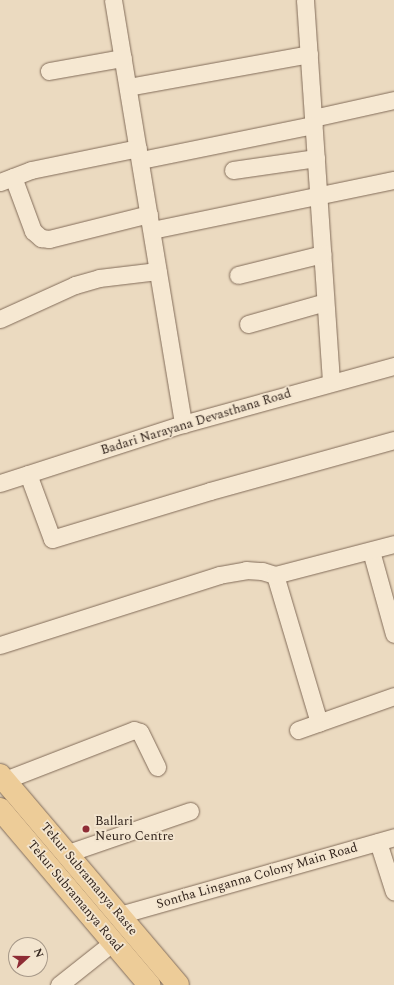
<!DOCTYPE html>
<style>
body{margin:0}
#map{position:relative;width:394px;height:985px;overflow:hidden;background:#ebdac0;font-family:Spectral,serif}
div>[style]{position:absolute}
.roads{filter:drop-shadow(0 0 1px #826c59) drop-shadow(0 0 1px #826c59)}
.street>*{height:17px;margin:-8.5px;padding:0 8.5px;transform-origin:8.5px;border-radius:8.5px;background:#f6e8d2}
.primary>*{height:22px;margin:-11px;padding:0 11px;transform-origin:11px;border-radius:11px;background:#edcc98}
.dots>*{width:11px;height:11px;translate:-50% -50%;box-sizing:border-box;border:2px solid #f3e5cf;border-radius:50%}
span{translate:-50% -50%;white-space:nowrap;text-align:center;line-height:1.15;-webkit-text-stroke:3.5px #f3e5cf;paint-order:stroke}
.street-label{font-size:13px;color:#33251d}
.poi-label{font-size:13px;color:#33251d}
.left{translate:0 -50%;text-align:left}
.north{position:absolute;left:8px;top:937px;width:40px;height:40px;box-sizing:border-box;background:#f3e5cf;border:1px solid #a69888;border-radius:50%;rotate:69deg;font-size:11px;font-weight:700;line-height:16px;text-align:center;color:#33251d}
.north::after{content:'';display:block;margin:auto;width:14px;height:18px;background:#8e2c35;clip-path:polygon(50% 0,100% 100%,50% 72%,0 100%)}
</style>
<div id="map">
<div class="roads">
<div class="street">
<div style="left:113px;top:0;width:430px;rotate:80.6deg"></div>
<div style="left:305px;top:0;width:383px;rotate:86.1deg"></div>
<div style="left:49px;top:71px;width:75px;rotate:-10deg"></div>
<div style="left:128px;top:87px;width:184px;rotate:-10.3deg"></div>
<div style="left:313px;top:118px;width:83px;rotate:-12.5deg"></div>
<div style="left:141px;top:160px;width:176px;rotate:-11.5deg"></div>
<div style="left:233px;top:170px;width:84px;rotate:-8.2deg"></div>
<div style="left:13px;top:177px;width:58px;rotate:69.7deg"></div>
<div style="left:33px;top:231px;width:11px;rotate:41deg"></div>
<div style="left:41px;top:238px;width:8px;rotate:7deg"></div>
<div style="left:49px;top:239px;width:103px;rotate:-14deg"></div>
<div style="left:0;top:182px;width:33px;rotate:-21deg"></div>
<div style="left:31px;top:170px;width:109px;rotate:-11.6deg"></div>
<div style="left:152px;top:230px;width:247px;rotate:-11.7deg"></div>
<div style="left:238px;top:275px;width:87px;rotate:-14deg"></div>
<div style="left:0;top:319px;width:82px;rotate:-24.4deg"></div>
<div style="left:75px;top:285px;width:25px;rotate:-16deg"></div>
<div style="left:99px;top:278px;width:59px;rotate:-6.8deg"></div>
<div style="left:248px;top:324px;width:80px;rotate:-15.9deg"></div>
<div style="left:28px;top:474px;width:69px;rotate:69.7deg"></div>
<div style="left:52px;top:539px;width:165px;rotate:-16.9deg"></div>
<div style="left:210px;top:491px;width:191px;rotate:-15.5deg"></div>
<div style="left:0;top:483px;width:192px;rotate:-17.9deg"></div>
<div style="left:183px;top:424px;width:219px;rotate:-15.4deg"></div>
<div style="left:371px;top:551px;width:86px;rotate:74.5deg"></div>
<div style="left:275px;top:575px;width:154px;rotate:73.4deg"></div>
<div style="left:0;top:645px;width:230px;rotate:-17.7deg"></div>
<div style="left:219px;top:575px;width:27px;rotate:-10deg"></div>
<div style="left:246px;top:570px;width:16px;rotate:4deg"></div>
<div style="left:262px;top:571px;width:14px;rotate:17deg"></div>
<div style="left:275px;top:575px;width:123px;rotate:-14.6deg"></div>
<div style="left:298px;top:730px;width:102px;rotate:-19.5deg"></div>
<div style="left:5px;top:780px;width:138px;rotate:-21.2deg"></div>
<div style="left:134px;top:730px;width:6px;rotate:18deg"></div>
<div style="left:140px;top:732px;width:39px;rotate:64deg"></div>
<div style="left:378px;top:842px;width:52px;rotate:72.3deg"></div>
<div style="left:68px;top:853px;width:129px;rotate:-19deg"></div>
<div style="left:119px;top:915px;width:286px;rotate:-15.8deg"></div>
<div style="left:59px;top:985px;width:69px;rotate:-38.5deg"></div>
</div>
<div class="primary">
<div style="left:0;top:775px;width:275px;rotate:49.7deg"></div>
<div style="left:0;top:809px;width:231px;rotate:49.7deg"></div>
</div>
</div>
<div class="dots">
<div style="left:86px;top:829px;background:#8e2c35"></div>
</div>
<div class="street-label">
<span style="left:196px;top:422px;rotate:-17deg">Badari Narayana Devasthana Road</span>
<span style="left:257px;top:876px;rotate:-16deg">Sontha Linganna Colony Main Road</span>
<span style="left:89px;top:879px;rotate:50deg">Tekur Subramanya Raste</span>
<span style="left:75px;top:896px;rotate:50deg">Tekur Subramanya Road</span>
</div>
<div class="poi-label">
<span class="left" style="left:95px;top:829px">Ballari<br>Neuro Centre</span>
</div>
<div class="north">N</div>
</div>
